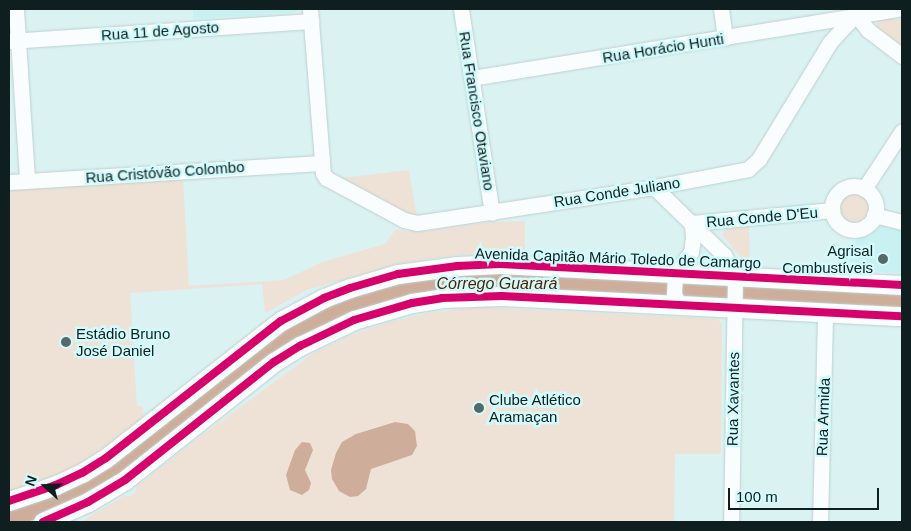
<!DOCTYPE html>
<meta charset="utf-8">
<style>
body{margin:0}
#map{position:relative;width:911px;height:531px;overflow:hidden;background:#dbf2f2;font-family:Helvetica,sans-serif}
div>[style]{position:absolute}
.built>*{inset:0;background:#caf1f2}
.green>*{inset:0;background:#eee2d7}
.round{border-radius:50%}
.water>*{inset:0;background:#ceae9a}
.river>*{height:19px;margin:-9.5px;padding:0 9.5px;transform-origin:9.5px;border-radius:9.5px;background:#ceae9a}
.roads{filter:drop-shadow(0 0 1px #bdcfcf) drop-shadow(0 0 1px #bdcfcf)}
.minor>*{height:15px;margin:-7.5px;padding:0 7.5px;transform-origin:7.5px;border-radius:7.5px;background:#fafdfd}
.minor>.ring{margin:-7.5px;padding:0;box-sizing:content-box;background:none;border:15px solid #fafdfd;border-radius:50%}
.major>*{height:19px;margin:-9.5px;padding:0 9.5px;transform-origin:9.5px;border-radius:9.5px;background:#fafdfd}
.cycleway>*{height:8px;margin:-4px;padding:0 4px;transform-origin:4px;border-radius:4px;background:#d6006c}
.dots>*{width:14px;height:14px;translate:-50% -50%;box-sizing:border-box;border:2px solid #d1fbfc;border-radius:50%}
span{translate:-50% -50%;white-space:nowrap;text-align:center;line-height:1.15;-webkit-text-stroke:5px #d1fbfc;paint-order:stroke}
.street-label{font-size:15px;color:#0f1e1f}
.poi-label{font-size:15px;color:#0f1e1f}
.right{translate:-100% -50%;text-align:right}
.left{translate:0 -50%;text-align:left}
.water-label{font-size:16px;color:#511e00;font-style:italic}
.frame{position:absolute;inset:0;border:10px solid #0f1e1f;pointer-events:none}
.north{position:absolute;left:20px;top:461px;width:50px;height:50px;-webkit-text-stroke:4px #d1fbfc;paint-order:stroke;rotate:290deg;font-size:14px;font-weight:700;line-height:20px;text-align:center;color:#0f1e1f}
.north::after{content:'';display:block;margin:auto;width:18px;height:22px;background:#0f1e1f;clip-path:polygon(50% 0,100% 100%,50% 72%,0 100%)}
.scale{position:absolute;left:728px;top:488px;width:151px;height:22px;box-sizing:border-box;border:2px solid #0f1e1f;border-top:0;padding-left:6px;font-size:15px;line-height:18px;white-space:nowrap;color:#0f1e1f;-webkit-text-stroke:4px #d1fbfc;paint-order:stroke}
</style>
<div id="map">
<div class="built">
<div style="clip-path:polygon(193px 9px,299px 9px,295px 13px,193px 19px)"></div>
<div style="clip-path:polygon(881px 224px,902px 230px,902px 273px,831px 270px,859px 237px,868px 235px)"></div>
</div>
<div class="green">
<div style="clip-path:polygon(894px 16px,894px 20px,902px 18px,902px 50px,876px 27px,879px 19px)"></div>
<div style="clip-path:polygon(409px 170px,417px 218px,342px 178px)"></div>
<div style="clip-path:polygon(183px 178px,189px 286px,284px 280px,322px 262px,385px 244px,395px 230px,418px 232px,491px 222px,525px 221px,525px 254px,457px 255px,397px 264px,307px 290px,265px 313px,262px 284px,130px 293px,137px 406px,143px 407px,144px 421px,78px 466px,9px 493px,9px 188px)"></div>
<div class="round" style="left:840px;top:194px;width:28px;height:28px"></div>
<div style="clip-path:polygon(749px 224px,750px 268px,722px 235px,727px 226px)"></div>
<div style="clip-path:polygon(478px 307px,718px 319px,722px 324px,721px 454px,675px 454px,674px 522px,80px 522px,126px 495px,130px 496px,135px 493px,137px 486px,195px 440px,312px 354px,351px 335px,386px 323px,428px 313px)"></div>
</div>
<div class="water">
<div style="clip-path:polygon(395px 422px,408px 424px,415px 431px,417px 446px,412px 455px,371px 469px,366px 489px,358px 496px,350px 497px,339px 491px,332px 479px,331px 470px,336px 453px,342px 442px,356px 434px)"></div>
<div style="clip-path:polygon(302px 442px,310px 443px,313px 450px,305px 470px,311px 483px,309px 490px,302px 495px,290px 490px,286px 475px,295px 450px)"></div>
</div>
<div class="river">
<div style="left:9px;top:517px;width:57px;rotate:-17.5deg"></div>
<div style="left:63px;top:500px;width:41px;rotate:-27.8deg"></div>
<div style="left:99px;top:481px;width:45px;rotate:-35.1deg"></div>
<div style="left:136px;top:455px;width:159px;rotate:-38.9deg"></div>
<div style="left:260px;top:355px;width:68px;rotate:-31.8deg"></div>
<div style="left:318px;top:319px;width:39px;rotate:-24deg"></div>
<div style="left:354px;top:303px;width:43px;rotate:-17.6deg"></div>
<div style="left:395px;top:290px;width:48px;rotate:-9.7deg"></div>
<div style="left:442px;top:282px;width:66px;rotate:-0.9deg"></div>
<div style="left:508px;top:281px;width:394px;rotate:2.6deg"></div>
</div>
<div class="roads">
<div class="minor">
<div style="left:16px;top:9px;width:171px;rotate:86.3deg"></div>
<div style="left:310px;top:9px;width:165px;rotate:85.5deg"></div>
<div style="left:323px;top:173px;width:6px;rotate:59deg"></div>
<div style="left:326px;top:178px;width:89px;rotate:28.3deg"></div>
<div style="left:404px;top:220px;width:13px;rotate:13deg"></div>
<div style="left:417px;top:223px;width:240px;rotate:-8.6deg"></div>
<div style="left:654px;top:187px;width:96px;rotate:-10.8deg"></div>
<div style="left:748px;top:169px;width:15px;rotate:-42deg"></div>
<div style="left:759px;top:159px;width:137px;rotate:-58.7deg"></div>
<div style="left:830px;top:42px;width:35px;rotate:-47deg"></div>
<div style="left:461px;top:9px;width:206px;rotate:81.4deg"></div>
<div style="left:721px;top:9px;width:29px;rotate:82deg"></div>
<div style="left:857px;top:16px;width:18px;rotate:52deg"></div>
<div style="left:868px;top:30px;width:43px;rotate:37.4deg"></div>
<div style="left:9px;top:41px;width:303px;rotate:-3.8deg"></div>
<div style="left:472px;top:78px;width:431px;rotate:-9.2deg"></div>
<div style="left:9px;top:182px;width:313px;rotate:-3.5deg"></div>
<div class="ring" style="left:832px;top:186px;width:29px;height:29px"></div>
<div style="left:654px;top:187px;width:98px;rotate:44.2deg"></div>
<div style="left:724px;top:255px;width:25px;rotate:63deg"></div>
<div style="left:735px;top:277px;width:245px;rotate:90.9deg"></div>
<div style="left:864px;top:189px;width:69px;rotate:-56.8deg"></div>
<div style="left:874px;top:215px;width:29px;rotate:14deg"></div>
<div style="left:692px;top:223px;width:141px;rotate:-5.3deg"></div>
<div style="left:679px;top:304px;width:11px;rotate:-117deg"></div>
<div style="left:674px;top:294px;width:21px;rotate:-87deg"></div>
<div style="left:675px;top:273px;width:26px;rotate:-53deg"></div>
<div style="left:691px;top:252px;width:14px;rotate:-82deg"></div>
<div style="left:693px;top:238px;width:15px;rotate:-94deg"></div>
<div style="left:820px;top:522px;width:210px;rotate:-88.6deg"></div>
</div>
<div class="major">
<div style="left:9px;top:501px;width:50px;rotate:-18.8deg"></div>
<div style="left:56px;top:485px;width:29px;rotate:-25deg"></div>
<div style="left:82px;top:473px;width:28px;rotate:-32deg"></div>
<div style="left:106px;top:458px;width:222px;rotate:-38.1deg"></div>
<div style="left:281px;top:321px;width:49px;rotate:-28.1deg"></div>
<div style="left:324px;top:298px;width:28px;rotate:-21deg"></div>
<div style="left:350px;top:288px;width:50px;rotate:-16.3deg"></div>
<div style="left:398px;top:274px;width:60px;rotate:-7.7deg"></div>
<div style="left:457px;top:266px;width:43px;rotate:-2.7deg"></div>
<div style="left:500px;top:264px;width:403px;rotate:3deg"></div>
<div style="left:43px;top:522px;width:49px;rotate:-24deg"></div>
<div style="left:88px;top:502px;width:43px;rotate:-30.7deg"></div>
<div style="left:125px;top:480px;width:190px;rotate:-38.4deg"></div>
<div style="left:274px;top:362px;width:31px;rotate:-32deg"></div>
<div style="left:300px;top:346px;width:60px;rotate:-25.7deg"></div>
<div style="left:354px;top:320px;width:60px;rotate:-16.3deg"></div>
<div style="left:412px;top:303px;width:30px;rotate:-9deg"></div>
<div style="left:442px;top:298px;width:60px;rotate:-1.9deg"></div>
<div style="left:502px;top:296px;width:400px;rotate:2.9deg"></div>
</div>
</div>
<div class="cycleway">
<div style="left:9px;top:501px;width:50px;rotate:-18.8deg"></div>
<div style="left:56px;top:485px;width:29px;rotate:-25deg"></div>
<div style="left:82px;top:473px;width:28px;rotate:-32deg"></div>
<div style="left:106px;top:458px;width:222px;rotate:-38.1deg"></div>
<div style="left:281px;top:321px;width:49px;rotate:-28.1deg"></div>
<div style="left:324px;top:298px;width:28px;rotate:-21deg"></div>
<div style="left:350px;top:288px;width:50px;rotate:-16.3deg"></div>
<div style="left:398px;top:274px;width:60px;rotate:-7.7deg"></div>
<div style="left:457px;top:266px;width:43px;rotate:-2.7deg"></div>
<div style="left:500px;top:264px;width:403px;rotate:3deg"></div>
<div style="left:43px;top:522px;width:49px;rotate:-24deg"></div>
<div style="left:88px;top:502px;width:43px;rotate:-30.7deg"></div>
<div style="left:125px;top:480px;width:190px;rotate:-38.4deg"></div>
<div style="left:274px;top:362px;width:31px;rotate:-32deg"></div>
<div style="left:300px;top:346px;width:60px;rotate:-25.7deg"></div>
<div style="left:354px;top:320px;width:60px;rotate:-16.3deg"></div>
<div style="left:412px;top:303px;width:30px;rotate:-9deg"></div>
<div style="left:442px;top:298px;width:60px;rotate:-1.9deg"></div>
<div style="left:502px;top:296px;width:400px;rotate:2.9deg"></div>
</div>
<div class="dots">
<div style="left:883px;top:259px;background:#566869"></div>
<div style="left:66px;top:342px;background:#566869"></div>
<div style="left:479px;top:408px;background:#566869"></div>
</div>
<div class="street-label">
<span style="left:160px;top:31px;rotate:-4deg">Rua 11 de Agosto</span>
<span style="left:663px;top:48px;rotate:-9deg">Rua Horácio Hunti</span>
<span style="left:477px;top:111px;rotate:81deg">Rua Francisco Otaviano</span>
<span style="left:165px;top:172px;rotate:-4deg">Rua Cristóvão Colombo</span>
<span style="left:617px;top:192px;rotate:-9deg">Rua Conde Juliano</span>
<span style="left:762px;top:217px;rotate:-5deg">Rua Conde D'Eu</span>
<span style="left:618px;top:258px;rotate:2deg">Avenida Capitão Mário Toledo de Camargo</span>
<span style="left:733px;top:399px;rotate:-89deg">Rua Xavantes</span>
<span style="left:823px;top:417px;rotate:-88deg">Rua Armida</span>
</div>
<div class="poi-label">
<span class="right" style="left:873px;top:259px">Agrisal<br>Combustíveis</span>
<span class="left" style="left:76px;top:342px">Estádio Bruno<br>José Daniel</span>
<span class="left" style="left:489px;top:408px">Clube Atlético<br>Aramaçan</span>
</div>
<div class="water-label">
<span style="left:497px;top:284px">Córrego Guarará</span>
</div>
<div class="frame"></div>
<div class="north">N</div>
<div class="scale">100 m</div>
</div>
